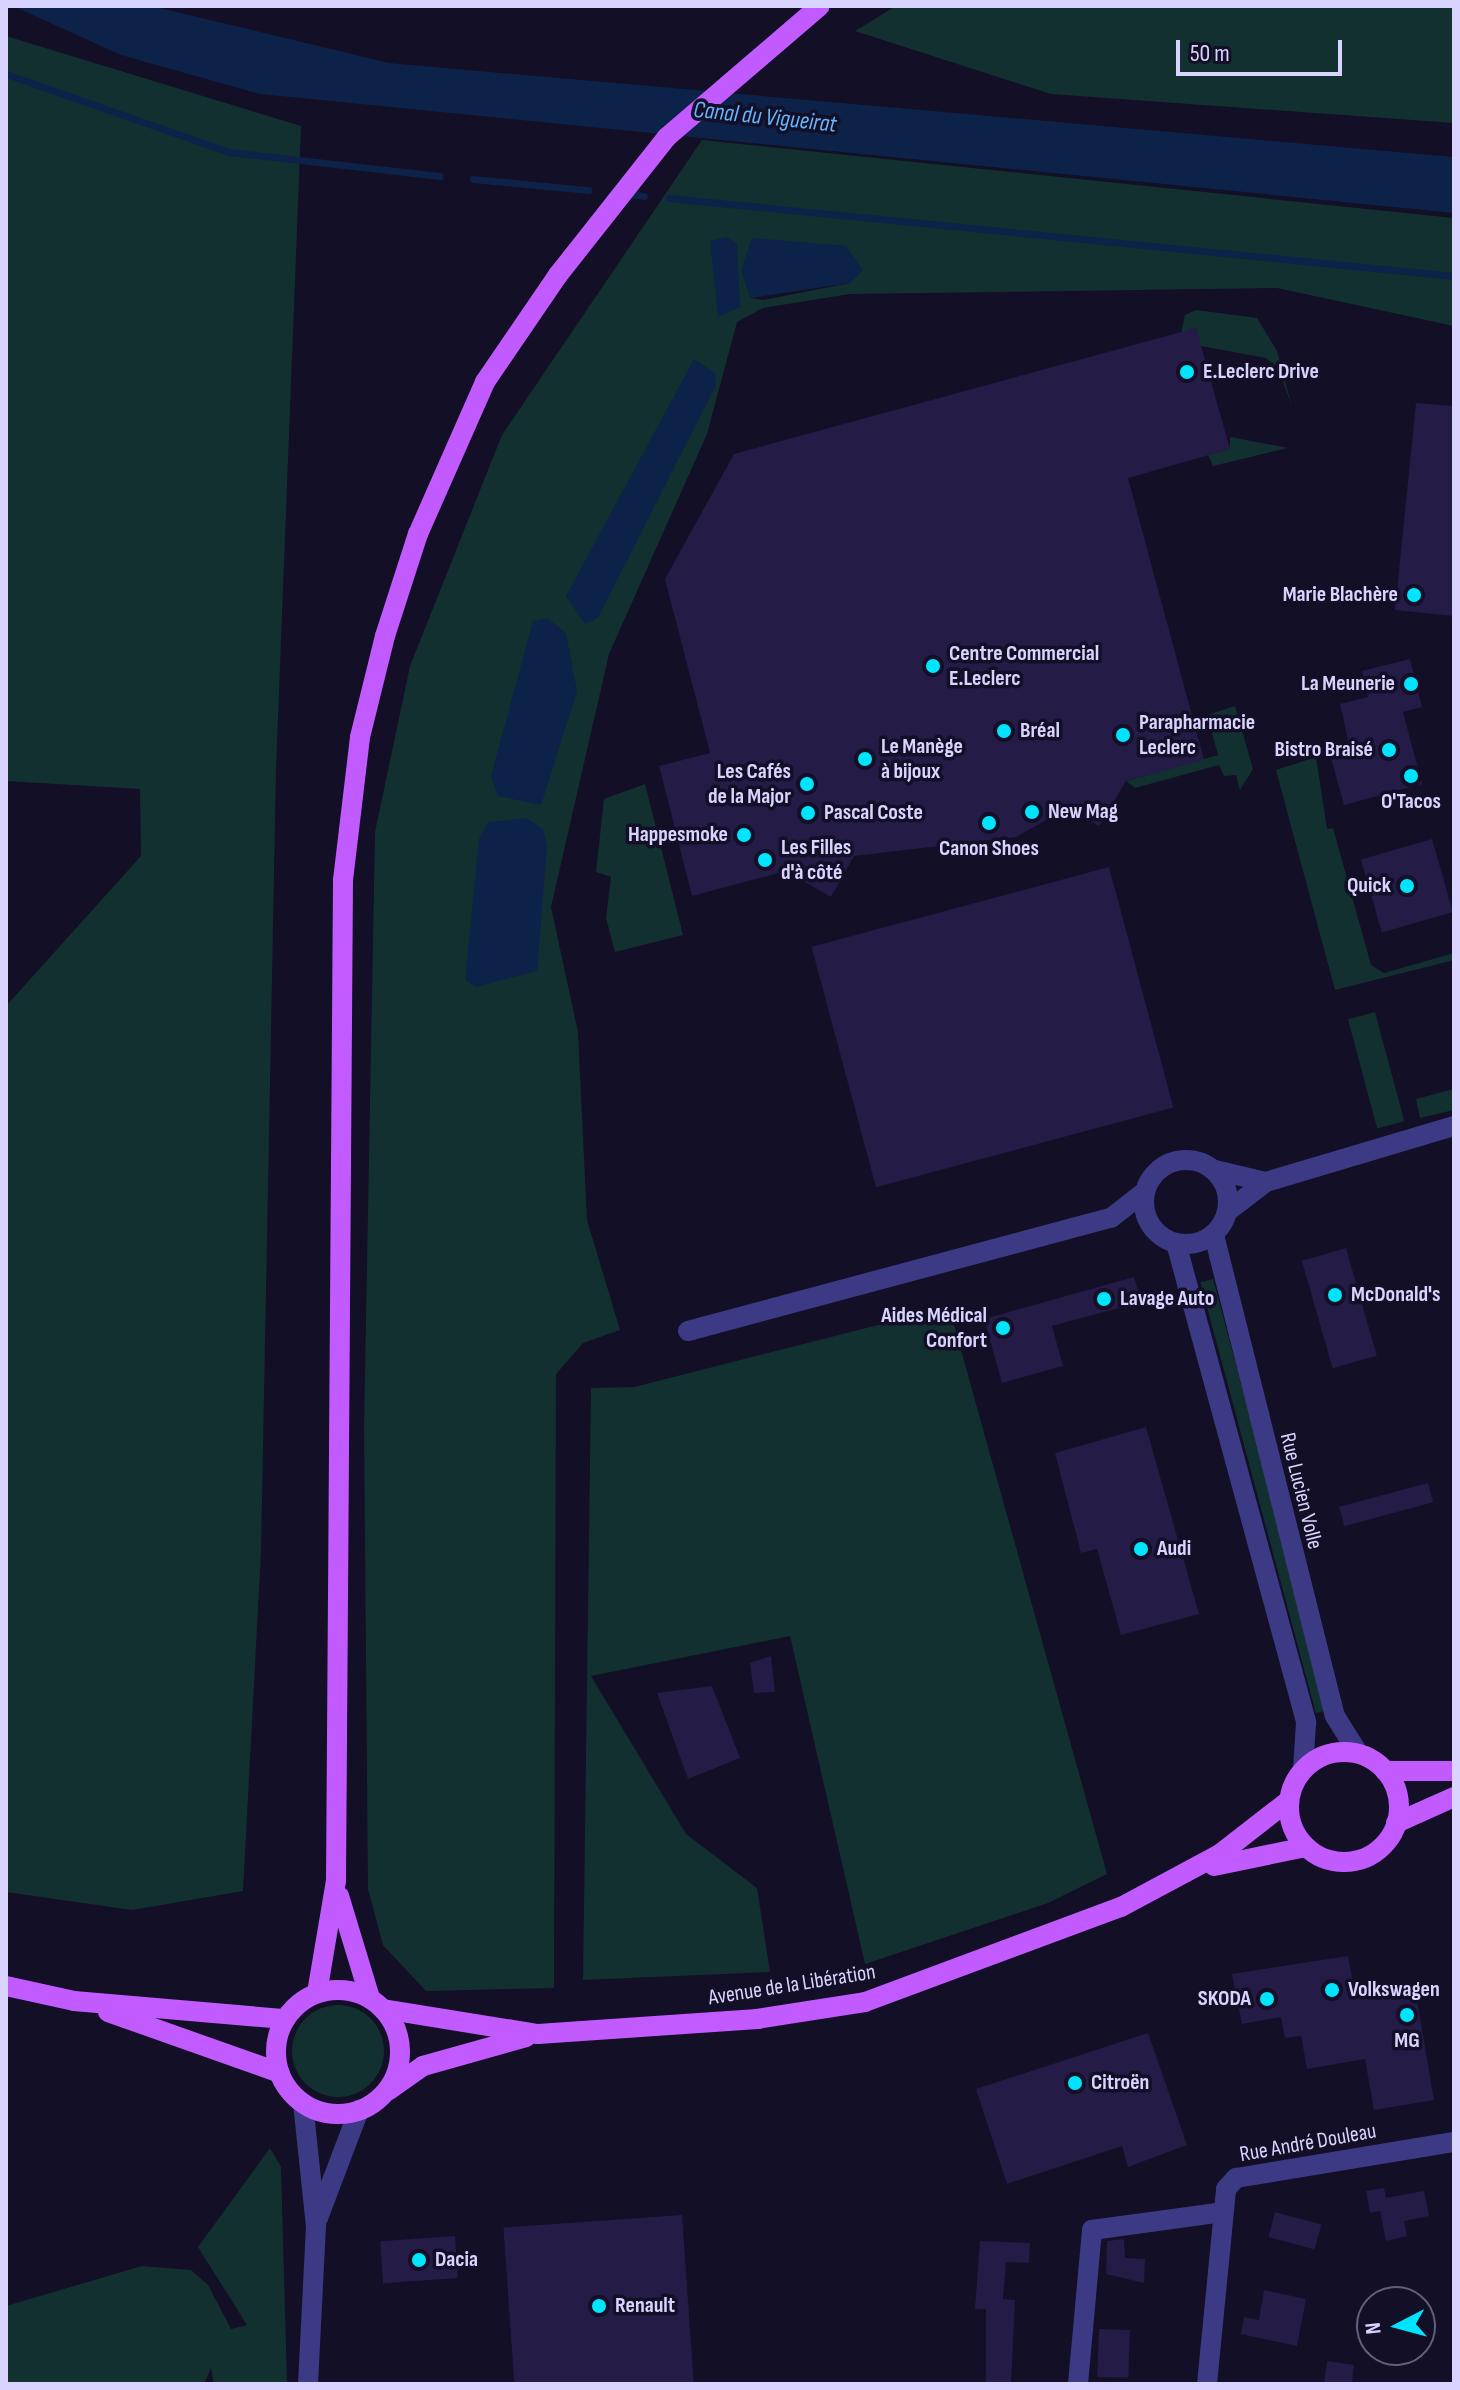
<!DOCTYPE html>
<meta charset="utf-8">
<style>
body{margin:0}
#map{position:relative;width:1460px;height:2390px;overflow:hidden;background:#130f26;font-family:"Sofia Sans Condensed",sans-serif}
div>[style]{position:absolute}
.green>*{inset:0;background:#12302f;transform-origin:0 0}
.round{border-radius:50%}
.water>*{inset:0;background:#0c2248}
.stream>*{height:7px;margin:-3.5px;padding:0 3.5px;transform-origin:3.5px;border-radius:3.5px;background:#0c2248}
.building>*{inset:0;background:#241b47;transform-origin:0 0}
.minor>*{height:20px;margin:-10px;padding:0 10px;transform-origin:10px;border-radius:10px;background:#3d3a85}
.minor>.ring{margin:-10px;padding:0;box-sizing:content-box;background:none;border:20px solid #3d3a85;border-radius:50%}
.major>*{height:20px;margin:-10px;padding:0 10px;transform-origin:10px;border-radius:10px;background:#c25bff}
.major>.ring{margin:-10px;padding:0;box-sizing:content-box;background:none;border:20px solid #c25bff;border-radius:50%}
.dots>*{width:22px;height:22px;translate:-50% -50%;box-sizing:border-box;border:4px solid #130f26;border-radius:50%}
span{translate:-50% -50%;white-space:nowrap;text-align:center;line-height:1.15;-webkit-text-stroke:7px #130f26;paint-order:stroke}
.poi-label{font-size:22px;color:#d9d4ff;font-weight:700}
.left{translate:0 -50%;text-align:left}
.right{translate:-100% -50%;text-align:right}
.street-label{font-size:22px;color:#d9d4ff}
.water-label{font-size:24px;color:#62b6ff;font-style:italic}
.frame{position:absolute;inset:0;border:8px solid #d9d4ff;pointer-events:none}
.north{position:absolute;left:1356px;top:2286px;width:80px;height:80px;box-sizing:border-box;background:#130f26;border:2px solid #625e7d;border-radius:50%;rotate:264deg;font-size:22px;font-weight:700;line-height:32px;text-align:center;color:#d9d4ff}
.north::after{content:'';display:block;margin:auto;width:28px;height:36px;background:#00e5ff;clip-path:polygon(50% 0,100% 100%,50% 72%,0 100%)}
.scale{position:absolute;left:1176px;top:40px;width:166px;height:36px;box-sizing:border-box;border:4px solid #d9d4ff;border-top:0;padding-left:10px;font-size:24px;line-height:28px;white-space:nowrap;color:#d9d4ff;-webkit-text-stroke:6px #130f26;paint-order:stroke}
</style>
<div id="map">
<div class="green">
<div style="clip-path:polygon(896px 6px,1454px 6px,1454px 123px,1051px 94px,855px 31px)"></div>
<div style="clip-path:polygon(6px 36px,301px 126px,276px 769px,261px 1552px,243px 1891px,132px 1910px,6px 1892px,6px 1006px,141px 856px,140px 789px,6px 781px)"></div>
<div style="clip-path:polygon(evenodd,702px 140px,1454px 218px,1454px 326px,1277px 288px,850px 294px,763px 308px,737px 322px,707px 434px,609px 654px,551px 907px,578px 1032px,587px 1220px,620px 1330px,583px 1343px,556px 1374px,554px 1988px,426px 1991px,383px 1945px,368px 1889px,364px 1427px,375px 832px,410px 666px,502px 435px,702px 140px,741px 270px,850px 283px,763px 300px,751px 298px,741px 270px)"></div>
<div style="clip-path:polygon(1196px 310px,1257px 318px,1277px 351px,1292px 407px,1278px 367px,1266px 358px,1201px 346px,1196px 328px,1181px 333px,1185px 315px)"></div>
<div style="clip-path:polygon(1230px 437px,1288px 448px,1213px 466px,1208px 455px,1230px 449px)"></div>
<div style="clip-path:polygon(1235px 706px,1253px 769px,1240px 790px,1236px 775px,1224px 776px,1219px 765px,1135px 788px,1126px 781px,1218px 755px,1207px 715px)"></div>
<div style="clip-path:polygon(1316px 757px,1327px 829px,1333px 828px,1371px 965px,1384px 973px,1454px 953px,1454px 960px,1335px 990px,1276px 770px)"></div>
<div style="clip-path:polygon(645px 784px,683px 935px,615px 952px,606px 918px,611px 877px,596px 872px,604px 799px)"></div>
<div style="left:1375px;top:1012px;width:113px;height:28px;rotate:75deg"></div>
<div style="clip-path:polygon(1454px 1089px,1454px 1110px,1420px 1118px,1416px 1099px)"></div>
<div style="left:1213px;top:1279px;width:446px;height:13px;rotate:75deg"></div>
<div style="clip-path:polygon(949px 1307px,1107px 1874px,1048px 1903px,865px 1964px,790px 1636px,591px 1676px,686px 1834px,757px 1888px,770px 1972px,583px 1980px,591px 1388px,634px 1387px)"></div>
<div class="round" style="left:292px;top:2005px;width:92px;height:92px"></div>
<div style="clip-path:polygon(270px 2148px,281px 2167px,287px 2384px,214px 2384px,211px 2368px,204px 2384px,6px 2384px,6px 2306px,142px 2266px,191px 2270px,208px 2285px,231px 2329px,247px 2325px,198px 2247px)"></div>
</div>
<div class="water">
<div style="clip-path:polygon(13px 6px,152px 6px,389px 63px,1454px 157px,1454px 213px,260px 94px,121px 55px)"></div>
<div style="clip-path:polygon(727px 237px,737px 244px,740px 307px,718px 317px,710px 241px)"></div>
<div style="clip-path:polygon(752px 238px,846px 246px,863px 270px,850px 283px,751px 298px,741px 270px)"></div>
<div style="clip-path:polygon(694px 359px,715px 373px,716px 385px,598px 618px,585px 624px,566px 596px)"></div>
<div style="clip-path:polygon(547px 618px,566px 633px,577px 691px,541px 805px,498px 796px,491px 776px,533px 621px)"></div>
<div style="clip-path:polygon(526px 818px,543px 829px,547px 847px,537px 971px,476px 987px,465px 980px,479px 839px,488px 822px)"></div>
</div>
<div class="stream">
<div style="left:6px;top:74px;width:236px;rotate:19.3deg"></div>
<div style="left:229px;top:152px;width:212px;rotate:6.5deg"></div>
<div style="left:473px;top:179px;width:116px;rotate:5.5deg"></div>
<div style="left:626px;top:194px;width:18px;rotate:6deg"></div>
<div style="left:669px;top:198px;width:789px;rotate:5.67deg"></div>
</div>
<div class="building">
<div style="clip-path:polygon(1196px 328px,1230px 449px,1128px 478px,1204px 760px,1126px 781px,1099px 826px,1068px 808px,1016px 837px,854px 856px,831px 897px,786px 871px,692px 896px,659px 766px,710px 753px,665px 579px,734px 454px)"></div>
<div style="clip-path:polygon(1416px 403px,1454px 406px,1454px 616px,1395px 610px)"></div>
<div style="clip-path:polygon(1410px 659px,1422px 707px,1403px 712px,1422px 784px,1344px 805px,1331px 758px,1351px 753px,1340px 704px,1368px 697px,1362px 671px)"></div>
<div style="left:1432px;top:839px;width:76px;height:74px;rotate:74deg"></div>
<div style="left:1109px;top:867px;width:249px;height:308px;rotate:75deg"></div>
<div style="left:1346px;top:1248px;width:112px;height:46px;rotate:74deg"></div>
<div style="clip-path:polygon(1134px 1277px,1141px 1302px,1052px 1326px,1063px 1366px,1002px 1383px,984px 1319px)"></div>
<div style="clip-path:polygon(1146px 1427px,1199px 1614px,1121px 1635px,1097px 1549px,1081px 1553px,1055px 1453px)"></div>
<div style="left:1428px;top:1483px;width:20px;height:92px;rotate:75deg"></div>
<div style="clip-path:polygon(771px 1656px,775px 1692px,754px 1693px,750px 1663px)"></div>
<div style="clip-path:polygon(712px 1686px,740px 1758px,688px 1779px,657px 1693px)"></div>
<div style="clip-path:polygon(1348px 1956px,1355px 1993px,1414px 1983px,1434px 2100px,1374px 2110px,1365px 2059px,1307px 2069px,1301px 2036px,1285px 2038px,1281px 2017px,1242px 2024px,1232px 1974px)"></div>
<div style="clip-path:polygon(1148px 2033px,1187px 2145px,1128px 2167px,1122px 2146px,1007px 2184px,976px 2089px)"></div>
<div style="clip-path:polygon(1384px 2188px,1386px 2198px,1424px 2191px,1429px 2216px,1404px 2221px,1407px 2236px,1386px 2241px,1380px 2211px,1370px 2213px,1366px 2191px)"></div>
<div style="left:1275px;top:2212px;width:48px;height:26px;rotate:15deg"></div>
<div style="left:682px;top:2215px;width:169px;height:179px;rotate:86deg"></div>
<div style="left:455px;top:2236px;width:42px;height:75px;rotate:86deg"></div>
<div style="clip-path:polygon(1124px 2239px,1125px 2258px,1145px 2259px,1144px 2283px,1106px 2274px,1107px 2241px)"></div>
<div style="clip-path:polygon(980px 2241px,1030px 2243px,1029px 2263px,1006px 2262px,1003px 2299px,1015px 2300px,1011px 2384px,986px 2384px,986px 2309px,975px 2309px)"></div>
<div style="clip-path:polygon(1264px 2290px,1306px 2299px,1297px 2346px,1241px 2334px,1244px 2317px,1259px 2320px)"></div>
<div style="left:1099px;top:2329px;width:31px;height:48px;rotate:2deg"></div>
<div style="clip-path:polygon(1327px 2361px,1354px 2365px,1352px 2384px,1324px 2383px)"></div>
</div>
<div class="minor">
<div class="ring" style="left:1144px;top:1160px;width:64px;height:64px"></div>
<div style="left:1215px;top:1170px;width:52px;rotate:13.2deg"></div>
<div style="left:1228px;top:1211px;width:48px;rotate:-37.3deg"></div>
<div style="left:1266px;top:1182px;width:196px;rotate:-16.6deg"></div>
<div style="left:1214px;top:1235px;width:496px;rotate:75.9deg"></div>
<div style="left:1335px;top:1716px;width:44px;rotate:58.1deg"></div>
<div style="left:1176px;top:1243px;width:497px;rotate:74.8deg"></div>
<div style="left:1306px;top:1723px;width:46px;rotate:93.7deg"></div>
<div style="left:688px;top:1331px;width:438px;rotate:-15deg"></div>
<div style="left:1111px;top:1218px;width:42px;rotate:-38.2deg"></div>
<div style="left:303px;top:2103px;width:124px;rotate:84deg"></div>
<div style="left:316px;top:2226px;width:158px;rotate:92.9deg"></div>
<div style="left:318px;top:2218px;width:116px;rotate:-69.2deg"></div>
<div style="left:1078px;top:2384px;width:155px;rotate:-84.8deg"></div>
<div style="left:1092px;top:2230px;width:132px;rotate:-7.8deg"></div>
<div style="left:1207px;top:2384px;width:196px;rotate:-84.4deg"></div>
<div style="left:1226px;top:2189px;width:15px;rotate:-48deg"></div>
<div style="left:1236px;top:2178px;width:221px;rotate:-9.4deg"></div>
</div>
<div class="major">
<div class="ring" style="left:1289px;top:1752px;width:90px;height:90px"></div>
<div style="left:1385px;top:1771px;width:69px"></div>
<div style="left:1396px;top:1823px;width:64px;rotate:-24.1deg"></div>
<div style="left:1214px;top:1866px;width:94px;rotate:-11.7deg"></div>
<div style="left:339px;top:1896px;width:107px;rotate:73.1deg"></div>
<div style="left:6px;top:1986px;width:70px;rotate:12.4deg"></div>
<div style="left:74px;top:2001px;width:212px;rotate:4.9deg"></div>
<div class="ring" style="left:276px;top:1990px;width:104px;height:104px"></div>
<div style="left:317px;top:1993px;width:114px;rotate:-80.4deg"></div>
<div style="left:336px;top:1881px;width:1001px;rotate:-89.6deg"></div>
<div style="left:343px;top:880px;width:144px;rotate:-83.2deg"></div>
<div style="left:360px;top:737px;width:104px;rotate:-76.1deg"></div>
<div style="left:385px;top:636px;width:107px;rotate:-72.1deg"></div>
<div style="left:418px;top:534px;width:166px;rotate:-66.2deg"></div>
<div style="left:485px;top:382px;width:130px;rotate:-55.7deg"></div>
<div style="left:558px;top:275px;width:176px;rotate:-51.7deg"></div>
<div style="left:667px;top:137px;width:201px;rotate:-40.6deg"></div>
<div style="left:383px;top:2009px;width:157px;rotate:9.2deg"></div>
<div style="left:538px;top:2034px;width:220px;rotate:-3.9deg"></div>
<div style="left:757px;top:2019px;width:109px;rotate:-8.9deg"></div>
<div style="left:865px;top:2002px;width:273px;rotate:-20.4deg"></div>
<div style="left:1121px;top:1907px;width:112px;rotate:-28.2deg"></div>
<div style="left:1220px;top:1854px;width:86px;rotate:-37.9deg"></div>
<div style="left:108px;top:2012px;width:182px;rotate:19.5deg"></div>
<div style="left:389px;top:2090px;width:42px;rotate:-35.2deg"></div>
<div style="left:423px;top:2066px;width:107px;rotate:-15.7deg"></div>
</div>
<div class="dots">
<div style="left:1187px;top:372px;background:#00e5ff"></div>
<div style="left:1414px;top:595px;background:#00e5ff"></div>
<div style="left:933px;top:666px;background:#00e5ff"></div>
<div style="left:1411px;top:684px;background:#00e5ff"></div>
<div style="left:1004px;top:731px;background:#00e5ff"></div>
<div style="left:1123px;top:735px;background:#00e5ff"></div>
<div style="left:1389px;top:750px;background:#00e5ff"></div>
<div style="left:865px;top:759px;background:#00e5ff"></div>
<div style="left:1411px;top:776px;background:#00e5ff"></div>
<div style="left:807px;top:784px;background:#00e5ff"></div>
<div style="left:1032px;top:812px;background:#00e5ff"></div>
<div style="left:808px;top:813px;background:#00e5ff"></div>
<div style="left:989px;top:823px;background:#00e5ff"></div>
<div style="left:744px;top:835px;background:#00e5ff"></div>
<div style="left:765px;top:860px;background:#00e5ff"></div>
<div style="left:1407px;top:886px;background:#00e5ff"></div>
<div style="left:1335px;top:1295px;background:#00e5ff"></div>
<div style="left:1104px;top:1299px;background:#00e5ff"></div>
<div style="left:1003px;top:1328px;background:#00e5ff"></div>
<div style="left:1141px;top:1549px;background:#00e5ff"></div>
<div style="left:1332px;top:1990px;background:#00e5ff"></div>
<div style="left:1267px;top:1999px;background:#00e5ff"></div>
<div style="left:1407px;top:2015px;background:#00e5ff"></div>
<div style="left:1075px;top:2083px;background:#00e5ff"></div>
<div style="left:419px;top:2260px;background:#00e5ff"></div>
<div style="left:599px;top:2306px;background:#00e5ff"></div>
</div>
<div class="poi-label">
<span class="left" style="left:1203px;top:372px">E.Leclerc Drive</span>
<span class="right" style="left:1398px;top:595px">Marie Blachère</span>
<span class="left" style="left:949px;top:666px">Centre Commercial<br>E.Leclerc</span>
<span class="right" style="left:1395px;top:684px">La Meunerie</span>
<span class="left" style="left:1139px;top:735px">Parapharmacie<br>Leclerc</span>
<span class="left" style="left:1020px;top:731px">Bréal</span>
<span class="left" style="left:881px;top:759px">Le Manège<br>à bijoux</span>
<span class="right" style="left:1373px;top:750px">Bistro Braisé</span>
<span class="right" style="left:791px;top:784px">Les Cafés<br>de la Major</span>
<span style="left:1411px;top:802px">O'Tacos</span>
<span class="left" style="left:1048px;top:812px">New Mag</span>
<span class="left" style="left:824px;top:813px">Pascal Coste</span>
<span class="right" style="left:728px;top:835px">Happesmoke</span>
<span class="left" style="left:781px;top:860px">Les Filles<br>d'à côté</span>
<span style="left:989px;top:849px">Canon Shoes</span>
<span class="right" style="left:1391px;top:886px">Quick</span>
<span class="left" style="left:1351px;top:1295px">McDonald's</span>
<span class="left" style="left:1120px;top:1299px">Lavage Auto</span>
<span class="right" style="left:987px;top:1328px">Aides Médical<br>Confort</span>
<span class="left" style="left:1157px;top:1549px">Audi</span>
<span class="left" style="left:1348px;top:1990px">Volkswagen</span>
<span class="right" style="left:1251px;top:1999px">SKODA</span>
<span style="left:1407px;top:2041px">MG</span>
<span class="left" style="left:1091px;top:2083px">Citroën</span>
<span class="left" style="left:435px;top:2260px">Dacia</span>
<span class="left" style="left:615px;top:2306px">Renault</span>
</div>
<div class="street-label">
<span style="left:1301px;top:1491px;rotate:76deg">Rue Lucien Volle</span>
<span style="left:792px;top:1985px;rotate:-9deg">Avenue de la Libération</span>
<span style="left:1308px;top:2143px;rotate:-10deg">Rue André Douleau</span>
</div>
<div class="water-label">
<span style="left:765px;top:117px;rotate:6deg">Canal du Vigueirat</span>
</div>
<div class="frame"></div>
<div class="north">N</div>
<div class="scale">50 m</div>
</div>
